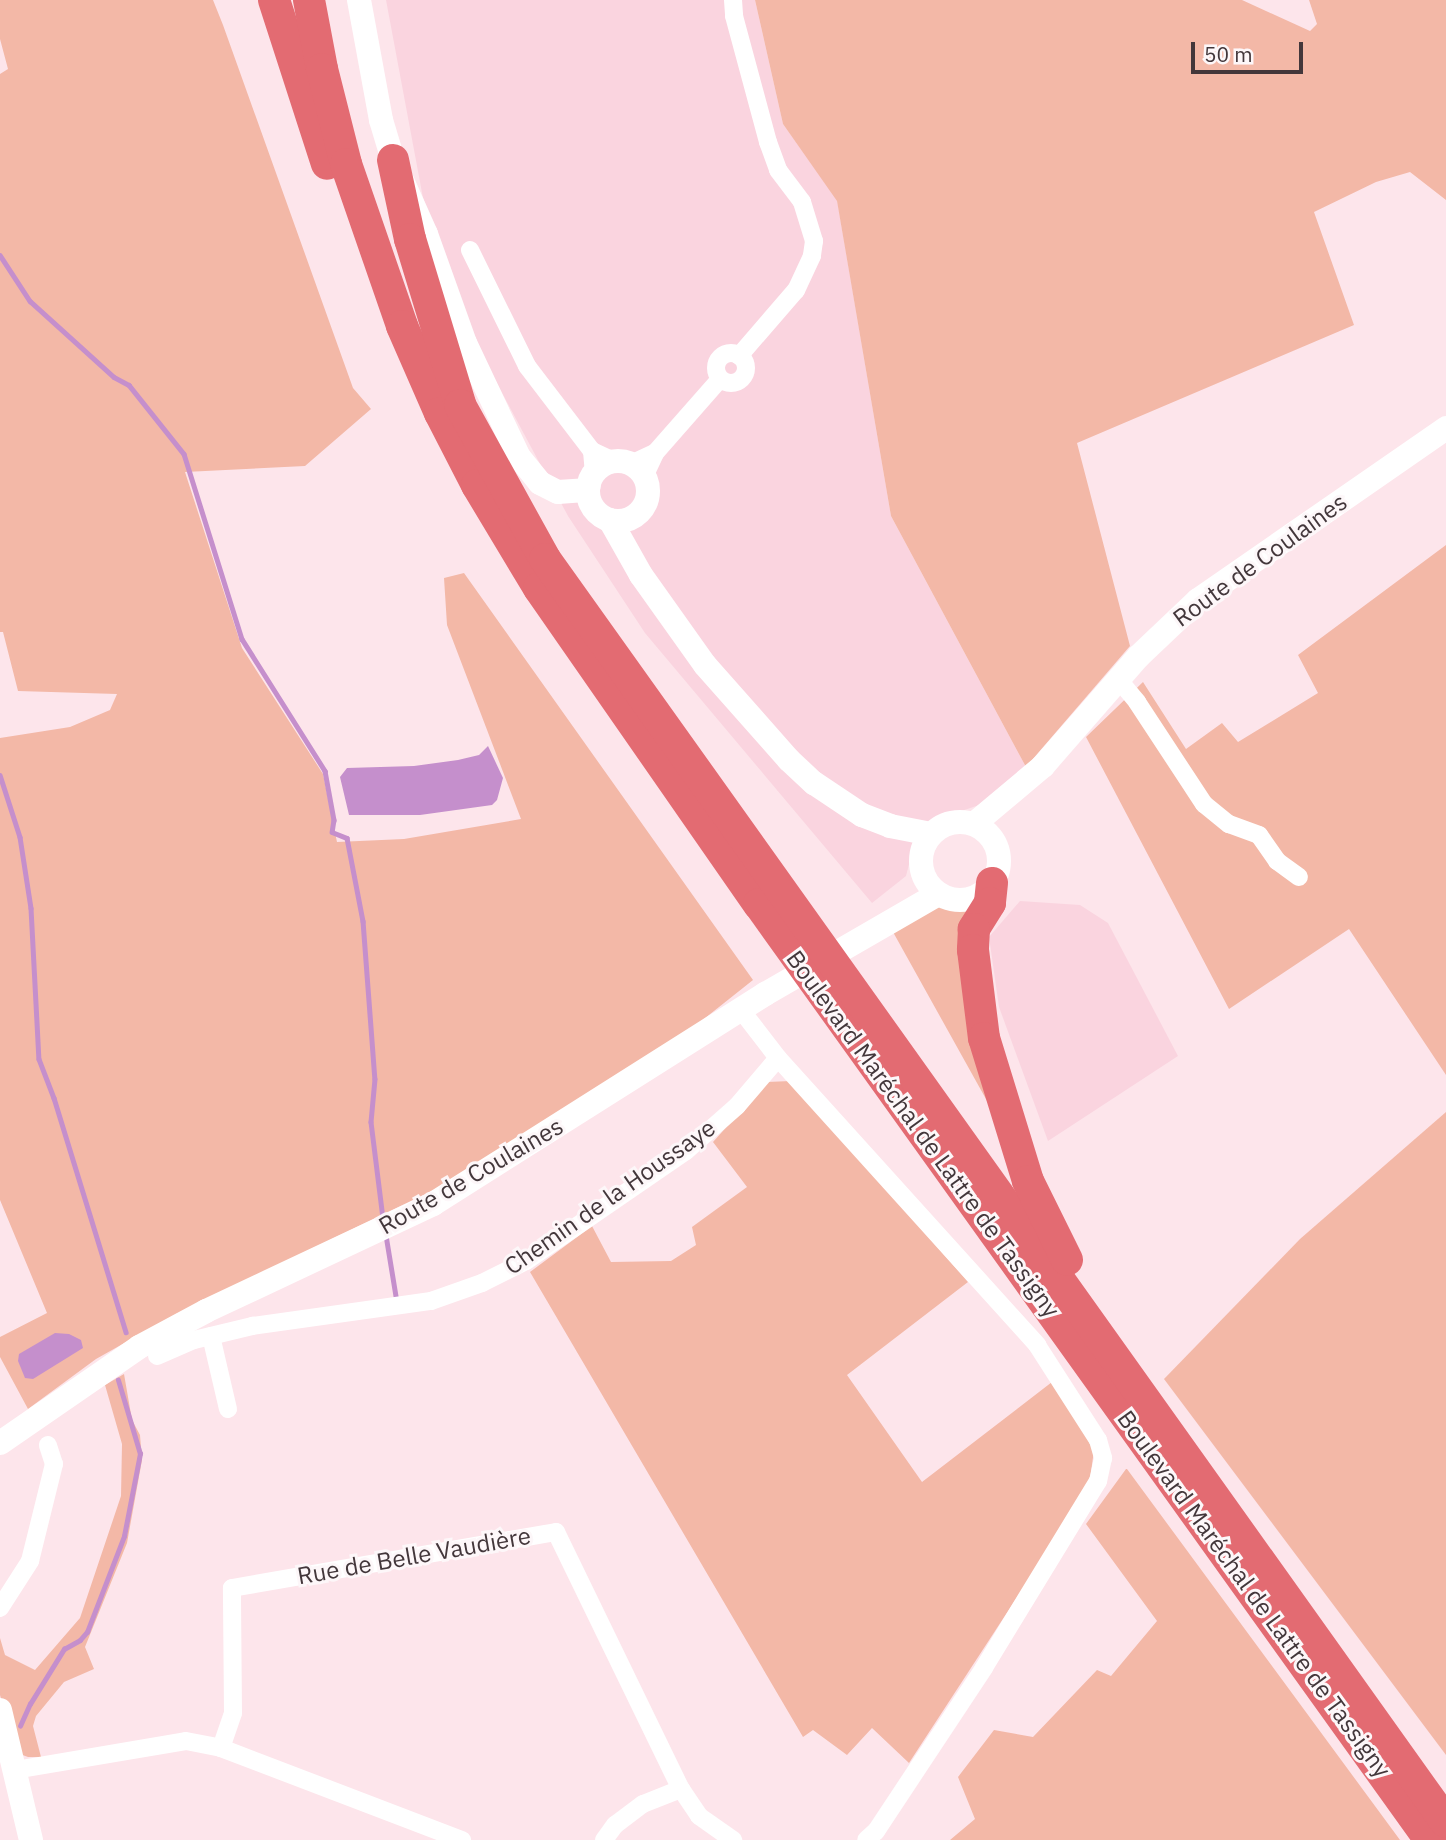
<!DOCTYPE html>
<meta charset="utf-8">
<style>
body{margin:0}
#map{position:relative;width:1446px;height:1840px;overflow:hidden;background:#fde5eb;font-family:"IBM Plex Sans",sans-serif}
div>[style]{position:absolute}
.built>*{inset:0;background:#fad4df}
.green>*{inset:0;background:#f3b8a7}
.water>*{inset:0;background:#c58fcc}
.stream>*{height:4.5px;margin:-2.25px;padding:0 2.25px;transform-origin:2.25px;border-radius:2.25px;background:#c58fcc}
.street>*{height:18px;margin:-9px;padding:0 9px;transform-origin:9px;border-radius:9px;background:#fff}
.street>.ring{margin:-9px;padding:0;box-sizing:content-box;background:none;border:18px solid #fff;border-radius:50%}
.secondary>*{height:24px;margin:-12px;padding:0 12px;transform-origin:12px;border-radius:12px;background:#fff}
.secondary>.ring{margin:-12px;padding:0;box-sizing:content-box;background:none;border:24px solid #fff;border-radius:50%}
.highway>*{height:32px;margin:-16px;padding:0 16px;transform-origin:16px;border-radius:16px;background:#e36b72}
span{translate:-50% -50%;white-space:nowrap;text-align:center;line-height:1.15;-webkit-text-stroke:6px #fdf7f9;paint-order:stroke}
.street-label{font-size:24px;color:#43373b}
.scale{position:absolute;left:1191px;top:42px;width:112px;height:32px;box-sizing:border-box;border:4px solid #43373b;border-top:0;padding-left:9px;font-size:21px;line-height:24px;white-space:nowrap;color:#43373b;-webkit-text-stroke:5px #fdf7f9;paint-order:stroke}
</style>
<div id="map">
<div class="built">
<div style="clip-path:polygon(386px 0,755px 0,783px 124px,837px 200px,891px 516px,1026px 767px,985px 803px,926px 823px,915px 841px,906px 876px,872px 903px,645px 633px,568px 516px,539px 462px,475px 342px,423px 198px)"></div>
<div style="clip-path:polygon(1020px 901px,1080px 905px,1108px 923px,1178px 1056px,1048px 1141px,999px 1007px,989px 937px)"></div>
</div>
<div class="green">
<div style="clip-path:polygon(0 0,213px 0,223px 25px,353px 388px,371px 409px,305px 466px,185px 472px,242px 648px,323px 774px,337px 842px,404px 839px,521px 819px,447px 625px,444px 578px,464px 573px,753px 980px,680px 1038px,442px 1186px,176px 1314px,96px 1359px,28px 1409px,0 1357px,0 1337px,47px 1313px,0 1200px,0 738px,70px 727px,110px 710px,117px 694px,18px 691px,3px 632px,0 632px,0 74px,8px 69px,0 39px)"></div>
<div style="clip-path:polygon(755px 0,1242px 0,1310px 31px,1317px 24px,1309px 0,1446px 0,1446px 200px,1410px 172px,1376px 182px,1314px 212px,1354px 325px,1077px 443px,1130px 646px,1026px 767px,891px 516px,837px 201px,783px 124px)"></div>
<div style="clip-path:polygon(1446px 545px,1446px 1075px,1349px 929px,1229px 1009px,1086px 737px,1143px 682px,1186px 749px,1222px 723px,1238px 742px,1318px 693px,1298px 655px)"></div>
<div style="clip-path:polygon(976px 902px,973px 917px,1006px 1135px,893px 932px,944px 903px,950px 905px)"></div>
<div style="clip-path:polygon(791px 1081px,968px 1282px,847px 1375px,922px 1482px,1052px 1382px,1094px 1450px,1089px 1487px,909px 1763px,872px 1728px,847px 1755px,813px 1730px,803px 1737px,530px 1272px,592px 1226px,611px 1262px,671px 1261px,696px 1245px,692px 1227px,747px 1187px,713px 1142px,767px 1082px)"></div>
<div style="clip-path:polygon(1446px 1112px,1446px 1755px,1164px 1379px,1300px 1239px)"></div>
<div style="clip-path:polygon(124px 1374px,132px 1420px,140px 1435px,142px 1460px,127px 1543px,85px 1647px,94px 1669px,64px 1682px,36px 1716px,33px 1726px,41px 1757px,28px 1757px,17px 1753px,0 1695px,0 1638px,5px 1655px,35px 1670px,80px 1618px,121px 1496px,122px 1444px,105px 1385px)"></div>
<div style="clip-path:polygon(1126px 1469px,1127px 1469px,1400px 1840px,950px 1840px,975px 1819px,958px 1777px,994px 1730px,1033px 1737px,1097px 1670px,1111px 1676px,1157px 1621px,1086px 1524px)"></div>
</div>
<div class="water">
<div style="clip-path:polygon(488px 746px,503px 778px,497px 800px,492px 805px,420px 815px,349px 815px,340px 777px,347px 768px,414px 766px,458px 760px,479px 755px)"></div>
<div style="clip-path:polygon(55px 1333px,69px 1334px,81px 1340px,83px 1348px,33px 1379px,25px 1378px,18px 1361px,19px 1354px)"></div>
</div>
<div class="stream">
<div style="left:0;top:255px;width:55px;rotate:56.9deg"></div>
<div style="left:30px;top:301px;width:113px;rotate:42.1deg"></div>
<div style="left:114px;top:377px;width:17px;rotate:28deg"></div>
<div style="left:129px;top:385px;width:88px;rotate:51.4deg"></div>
<div style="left:184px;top:454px;width:194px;rotate:72.6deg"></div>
<div style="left:242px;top:639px;width:156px;rotate:57.8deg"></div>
<div style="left:325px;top:771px;width:50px;rotate:79.6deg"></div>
<div style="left:334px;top:820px;width:12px;rotate:99deg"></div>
<div style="left:332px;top:832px;width:16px;rotate:22deg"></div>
<div style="left:347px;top:838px;width:85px;rotate:79.1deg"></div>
<div style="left:363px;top:921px;width:158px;rotate:85.7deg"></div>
<div style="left:375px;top:1079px;width:43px;rotate:95.3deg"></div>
<div style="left:371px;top:1122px;width:98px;rotate:82.9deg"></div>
<div style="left:0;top:775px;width:65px;rotate:72.1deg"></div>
<div style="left:20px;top:837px;width:72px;rotate:81.2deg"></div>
<div style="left:31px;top:908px;width:151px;rotate:87deg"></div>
<div style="left:39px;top:1059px;width:42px;rotate:69deg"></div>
<div style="left:54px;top:1098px;width:245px;rotate:72.9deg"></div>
<div style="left:386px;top:1235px;width:62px;rotate:80.7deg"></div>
<div style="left:20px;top:1726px;width:24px;rotate:-66deg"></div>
<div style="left:30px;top:1704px;width:65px;rotate:-58.3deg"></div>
<div style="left:64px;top:1649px;width:18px;rotate:-29deg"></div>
<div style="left:80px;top:1640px;width:11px;rotate:-49deg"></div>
<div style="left:87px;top:1632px;width:103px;rotate:-68.9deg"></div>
<div style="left:124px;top:1536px;width:84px;rotate:-79deg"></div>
<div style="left:140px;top:1454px;width:77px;rotate:-106.6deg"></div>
</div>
<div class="street">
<div style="left:733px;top:0;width:16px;rotate:86deg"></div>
<div style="left:734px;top:16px;width:131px;rotate:74.9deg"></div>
<div style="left:768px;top:142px;width:30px;rotate:70deg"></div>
<div style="left:778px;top:170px;width:40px;rotate:53deg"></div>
<div style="left:802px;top:202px;width:41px;rotate:72.9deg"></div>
<div style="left:814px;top:241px;width:15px;rotate:98deg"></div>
<div style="left:812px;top:256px;width:38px;rotate:115deg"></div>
<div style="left:796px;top:290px;width:87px;rotate:130.8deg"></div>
<div style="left:470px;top:250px;width:129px;rotate:63.8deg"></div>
<div style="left:527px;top:366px;width:107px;rotate:52.6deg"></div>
<div style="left:592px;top:451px;width:23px;rotate:25deg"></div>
<div class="ring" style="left:716px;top:353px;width:12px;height:12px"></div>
<div style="left:592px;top:451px;width:22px;rotate:85deg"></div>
<div style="left:631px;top:464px;width:26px;rotate:-25deg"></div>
<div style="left:644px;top:477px;width:26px;rotate:-65deg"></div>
<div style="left:655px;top:453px;width:98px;rotate:-48.7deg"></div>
<div style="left:1118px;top:679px;width:30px;rotate:50deg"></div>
<div style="left:1137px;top:702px;width:122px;rotate:56.7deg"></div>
<div style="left:1204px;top:804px;width:32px;rotate:39deg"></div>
<div style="left:1229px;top:824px;width:32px;rotate:20deg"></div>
<div style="left:1259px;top:835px;width:32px;rotate:55deg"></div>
<div style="left:1277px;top:861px;width:27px;rotate:36deg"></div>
<div style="left:778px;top:1058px;width:387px;rotate:47.9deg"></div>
<div style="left:1037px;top:1345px;width:113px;rotate:57.3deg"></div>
<div style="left:1098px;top:1440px;width:19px;rotate:74deg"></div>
<div style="left:1103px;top:1458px;width:24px;rotate:102deg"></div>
<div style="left:1098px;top:1481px;width:219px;rotate:121.4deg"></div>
<div style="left:984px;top:1668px;width:196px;rotate:123.5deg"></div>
<div style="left:876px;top:1831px;width:13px;rotate:138deg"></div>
<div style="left:211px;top:1336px;width:75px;rotate:76.9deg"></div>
<div style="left:157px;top:1356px;width:40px;rotate:-23.4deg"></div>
<div style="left:194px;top:1340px;width:60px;rotate:-13.6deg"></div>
<div style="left:252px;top:1326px;width:181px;rotate:-8deg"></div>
<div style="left:431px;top:1301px;width:54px;rotate:-19.4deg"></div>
<div style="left:482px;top:1283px;width:49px;rotate:-26.6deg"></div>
<div style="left:526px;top:1261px;width:194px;rotate:-34.5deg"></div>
<div style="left:686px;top:1151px;width:68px;rotate:-41.4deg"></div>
<div style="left:737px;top:1106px;width:63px;rotate:-49.5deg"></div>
<div style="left:778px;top:1058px;width:61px;rotate:-127.6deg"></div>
<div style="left:0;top:1608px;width:56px;rotate:-57.4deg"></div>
<div style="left:30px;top:1561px;width:100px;rotate:-76.1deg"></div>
<div style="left:54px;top:1464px;width:20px;rotate:-108deg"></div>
<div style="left:221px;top:1748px;width:37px;rotate:-71deg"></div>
<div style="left:233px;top:1713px;width:125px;rotate:-90.5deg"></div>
<div style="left:232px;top:1588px;width:329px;rotate:-9.8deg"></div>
<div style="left:556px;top:1532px;width:286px;rotate:64.1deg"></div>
<div style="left:681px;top:1789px;width:32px;rotate:56deg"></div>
<div style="left:699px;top:1816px;width:42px;rotate:35.2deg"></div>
<div style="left:15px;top:1770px;width:173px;rotate:-9.6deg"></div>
<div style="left:186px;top:1741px;width:36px;rotate:11deg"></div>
<div style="left:221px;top:1748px;width:258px;rotate:20.9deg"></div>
<div style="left:604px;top:1840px;width:19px;rotate:-54deg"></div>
<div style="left:615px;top:1825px;width:35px;rotate:-37deg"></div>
<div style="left:643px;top:1804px;width:41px;rotate:-21.5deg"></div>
</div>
<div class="secondary">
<div style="left:359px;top:0;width:122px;rotate:79.6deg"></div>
<div style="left:381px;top:120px;width:42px;rotate:73.3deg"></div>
<div style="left:393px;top:160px;width:81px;rotate:66deg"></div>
<div style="left:426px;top:234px;width:116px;rotate:70.3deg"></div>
<div style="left:465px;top:343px;width:126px;rotate:64.7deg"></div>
<div style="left:519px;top:457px;width:33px;rotate:51deg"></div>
<div style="left:540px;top:483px;width:20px;rotate:27deg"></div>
<div style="left:558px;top:492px;width:27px;rotate:-4deg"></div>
<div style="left:585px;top:490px;width:6px;rotate:-51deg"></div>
<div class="ring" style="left:588px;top:461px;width:36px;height:36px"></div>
<div style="left:610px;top:520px;width:63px;rotate:60.6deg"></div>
<div style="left:641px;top:575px;width:110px;rotate:54.6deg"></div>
<div style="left:705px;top:665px;width:127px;rotate:48.5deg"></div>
<div style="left:789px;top:760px;width:34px;rotate:43deg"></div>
<div style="left:814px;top:783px;width:58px;rotate:33.7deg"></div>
<div style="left:862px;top:815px;width:30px;rotate:21deg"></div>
<div style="left:890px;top:826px;width:42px;rotate:11deg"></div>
<div class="ring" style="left:921px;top:822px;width:54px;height:54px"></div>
<div style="left:974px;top:824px;width:90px;rotate:-40deg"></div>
<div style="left:1043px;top:766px;width:146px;rotate:-48.9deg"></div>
<div style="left:1139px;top:656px;width:81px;rotate:-43.5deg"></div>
<div style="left:1198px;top:600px;width:302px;rotate:-34.7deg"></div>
<div style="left:0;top:1443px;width:169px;rotate:-34.6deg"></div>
<div style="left:139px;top:1347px;width:76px;rotate:-28.2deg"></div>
<div style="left:206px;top:1311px;width:251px;rotate:-25.2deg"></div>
<div style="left:433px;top:1204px;width:393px;rotate:-32.3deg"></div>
<div style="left:765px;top:994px;width:200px;rotate:-30deg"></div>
<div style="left:0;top:1710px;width:134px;rotate:76.6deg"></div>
</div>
<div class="highway">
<div style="left:274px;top:0;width:172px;rotate:72.1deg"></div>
<div style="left:309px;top:0;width:70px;rotate:79.3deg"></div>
<div style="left:322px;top:69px;width:98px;rotate:75.8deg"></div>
<div style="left:346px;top:164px;width:171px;rotate:70.9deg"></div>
<div style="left:402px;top:326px;width:95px;rotate:66.4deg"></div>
<div style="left:440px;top:413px;width:81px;rotate:62.8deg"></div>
<div style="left:477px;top:485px;width:120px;rotate:59deg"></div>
<div style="left:539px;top:588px;width:385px;rotate:55.2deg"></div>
<div style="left:759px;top:904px;width:1152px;rotate:54.36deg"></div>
<div style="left:393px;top:160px;width:81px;rotate:77.9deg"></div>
<div style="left:410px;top:239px;width:172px;rotate:73.1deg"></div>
<div style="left:460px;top:405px;width:176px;rotate:61.1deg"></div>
<div style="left:545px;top:559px;width:1551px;rotate:54.5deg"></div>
<div style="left:992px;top:883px;width:20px;rotate:96deg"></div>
<div style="left:990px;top:903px;width:31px;rotate:122deg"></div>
<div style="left:974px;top:929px;width:21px;rotate:93deg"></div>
<div style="left:973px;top:950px;width:89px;rotate:82.9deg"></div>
<div style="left:984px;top:1038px;width:150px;rotate:72.9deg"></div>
<div style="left:1028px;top:1181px;width:88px;rotate:63.7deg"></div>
</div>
<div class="street-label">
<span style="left:1260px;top:560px;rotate:-36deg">Route de Coulaines</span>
<span style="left:923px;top:1134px;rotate:54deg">Boulevard Maréchal de Lattre de Tassigny</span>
<span style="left:471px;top:1176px;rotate:-30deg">Route de Coulaines</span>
<span style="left:610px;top:1197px;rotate:-35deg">Chemin de la Houssaye</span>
<span style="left:414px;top:1556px;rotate:-10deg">Rue de Belle Vaudière</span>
<span style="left:1254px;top:1594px;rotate:54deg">Boulevard Maréchal de Lattre de Tassigny</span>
</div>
<div class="scale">50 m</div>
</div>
